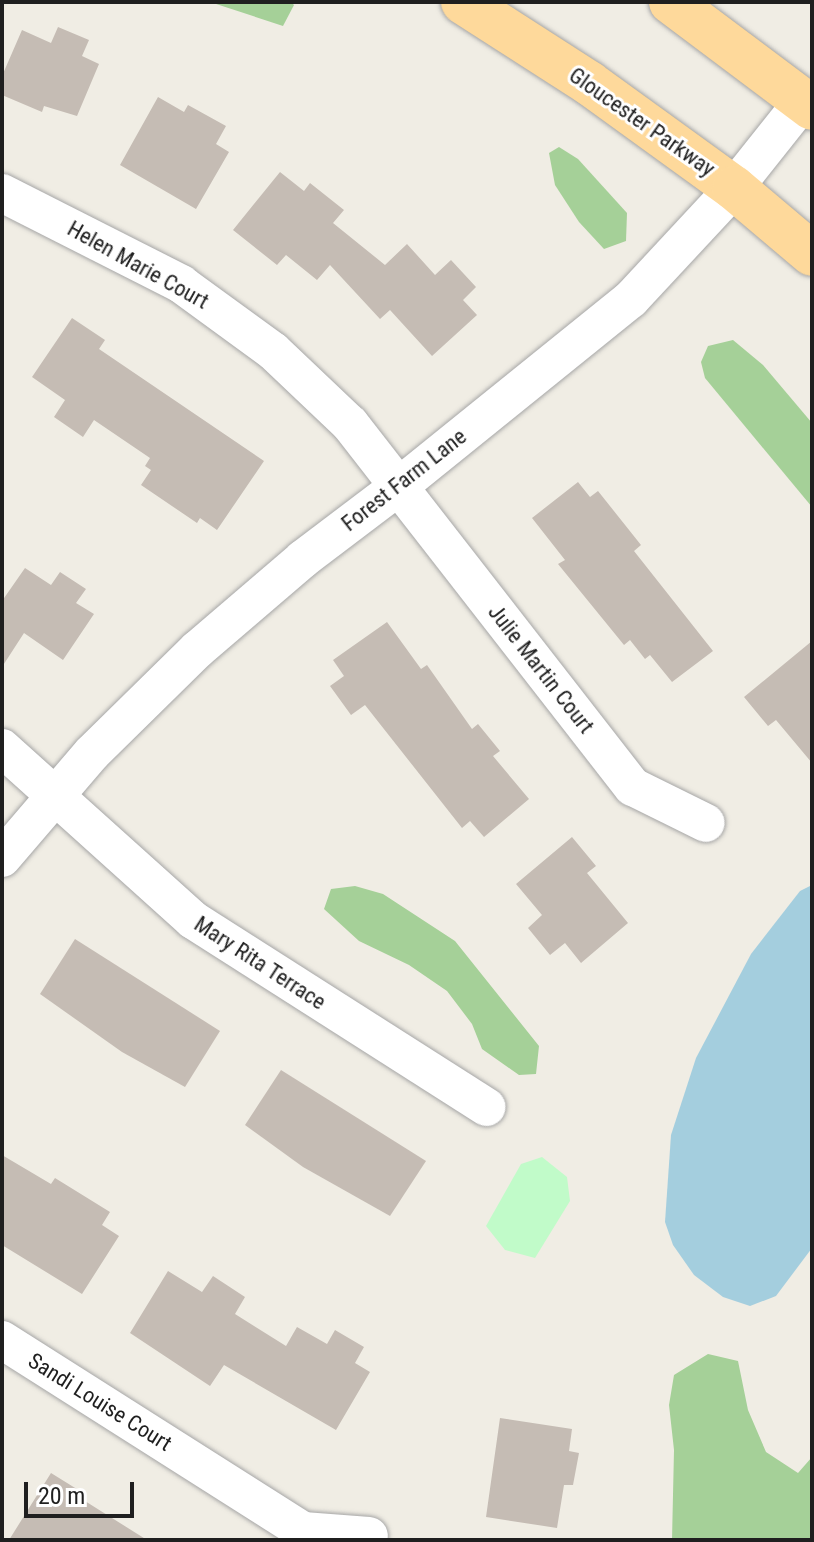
<!DOCTYPE html>
<style>
body{margin:0}
#map{position:relative;width:814px;height:1542px;overflow:hidden;background:#f0ede4;font-family:"Roboto Condensed",sans-serif}
div>[style]{position:absolute}
.forest>*{inset:0;background:#a5d098}
.park>*{inset:0;background:#c1fbc9}
.water>*{inset:0;background:#a4cede}
.building>*{inset:0;background:#c5bcb4}
.roads{filter:drop-shadow(0 0 2px #a6a6a6) drop-shadow(0 0 2px #a6a6a6)}
.minor>*{height:38px;margin:-19px;padding:0 19px;transform-origin:19px;border-radius:19px;background:#fff}
.major>*{height:44px;margin:-22px;padding:0 22px;transform-origin:22px;border-radius:22px;background:#fed99b}
span{translate:-50% -50%;white-space:nowrap;text-align:center;line-height:1.15;-webkit-text-stroke:6px #fff;paint-order:stroke}
.street-label{font-size:22px;color:#1f1f1f}
.frame{position:absolute;inset:0;border:4px solid #1f1f1f;pointer-events:none}
.scale{position:absolute;left:24px;top:1482px;width:110px;height:36px;box-sizing:border-box;border:4px solid #1f1f1f;border-top:0;padding-left:10px;font-size:24px;line-height:28px;white-space:nowrap;color:#1f1f1f;-webkit-text-stroke:6px #fff;paint-order:stroke}
</style>
<div id="map">
<div class="forest">
<div style="clip-path:polygon(210px 2px,291px 2px,294px 5px,283px 26px)"></div>
<div style="clip-path:polygon(559px 147px,578px 159px,627px 213px,626px 241px,604px 249px,579px 222px,555px 185px,549px 153px)"></div>
<div style="clip-path:polygon(733px 340px,763px 365px,812px 423px,812px 507px,705px 378px,701px 362px,708px 346px)"></div>
<div style="clip-path:polygon(355px 886px,383px 894px,455px 941px,539px 1046px,536px 1074px,519px 1075px,482px 1049px,472px 1024px,447px 991px,409px 965px,359px 941px,324px 909px,331px 889px)"></div>
<div style="clip-path:polygon(708px 1354px,738px 1361px,748px 1410px,766px 1452px,798px 1473px,812px 1457px,812px 1540px,672px 1540px,674px 1450px,669px 1405px,674px 1375px)"></div>
</div>
<div class="park">
<div style="clip-path:polygon(542px 1157px,567px 1177px,570px 1201px,535px 1258px,505px 1250px,486px 1226px,521px 1164px)"></div>
</div>
<div class="water">
<div style="clip-path:polygon(812px 885px,812px 1248px,776px 1296px,750px 1306px,723px 1297px,694px 1275px,673px 1245px,665px 1222px,671px 1135px,696px 1058px,751px 954px,800px 891px)"></div>
</div>
<div class="building">
<div style="clip-path:polygon(58px 27px,89px 40px,82px 56px,99px 64px,77px 116px,44px 106px,42px 112px,2px 95px,2px 76px,22px 30px,51px 43px)"></div>
<div style="clip-path:polygon(158px 97px,184px 112px,188px 105px,226px 126px,216px 144px,229px 152px,196px 209px,120px 165px)"></div>
<div style="clip-path:polygon(280px 172px,304px 191px,310px 183px,344px 210px,333px 223px,385px 265px,407px 244px,435px 275px,451px 260px,476px 287px,463px 300px,477px 315px,432px 356px,390px 310px,380px 319px,330px 265px,317px 280px,286px 255px,277px 265px,233px 230px)"></div>
<div style="clip-path:polygon(72px 318px,105px 340px,99px 349px,264px 461px,217px 530px,200px 518px,197px 523px,141px 485px,151px 470px,145px 466px,150px 458px,94px 420px,83px 437px,54px 417px,65px 400px,32px 377px)"></div>
<div style="clip-path:polygon(578px 482px,590px 497px,598px 491px,641px 545px,634px 551px,713px 651px,672px 682px,650px 655px,645px 659px,630px 640px,624px 645px,558px 564px,565px 560px,532px 518px)"></div>
<div style="clip-path:polygon(25px 568px,51px 585px,60px 572px,86px 589px,76px 603px,94px 614px,63px 660px,24px 633px,2px 667px,2px 601px)"></div>
<div style="clip-path:polygon(387px 622px,421px 669px,427px 665px,472px 729px,478px 724px,500px 751px,493px 756px,529px 799px,484px 837px,470px 821px,462px 828px,365px 705px,351px 715px,330px 686px,344px 676px,333px 660px)"></div>
<div style="clip-path:polygon(812px 641px,812px 763px,776px 720px,768px 726px,744px 697px)"></div>
<div style="clip-path:polygon(572px 837px,596px 866px,587px 873px,628px 923px,581px 963px,565px 943px,550px 955px,528px 928px,542px 915px,516px 884px)"></div>
<div style="clip-path:polygon(75px 939px,220px 1031px,185px 1087px,122px 1052px,40px 994px)"></div>
<div style="clip-path:polygon(281px 1070px,426px 1161px,390px 1216px,303px 1167px,245px 1125px)"></div>
<div style="clip-path:polygon(2px 1155px,51px 1184px,55px 1178px,110px 1212px,102px 1225px,119px 1236px,82px 1294px,2px 1245px)"></div>
<div style="clip-path:polygon(168px 1271px,202px 1292px,213px 1276px,245px 1297px,235px 1314px,286px 1346px,297px 1327px,327px 1344px,335px 1330px,364px 1347px,355px 1363px,370px 1372px,336px 1430px,224px 1365px,210px 1386px,130px 1333px)"></div>
<div style="clip-path:polygon(500px 1418px,572px 1429px,569px 1451px,579px 1453px,573px 1485px,564px 1485px,557px 1528px,486px 1517px)"></div>
<div style="clip-path:polygon(51px 1473px,80px 1491px,77px 1496px,147px 1540px,9px 1540px)"></div>
</div>
<div class="roads">
<div class="minor">
<div style="left:2px;top:193px;width:201px;rotate:26.9deg"></div>
<div style="left:181px;top:284px;width:114px;rotate:36.1deg"></div>
<div style="left:273px;top:351px;width:106px;rotate:43.5deg"></div>
<div style="left:350px;top:424px;width:460px;rotate:52.1deg"></div>
<div style="left:633px;top:787px;width:81px;rotate:26.3deg"></div>
<div style="left:2px;top:748px;width:257px;rotate:42deg"></div>
<div style="left:193px;top:920px;width:348px;rotate:32.5deg"></div>
<div style="left:2px;top:858px;width:138px;rotate:-49.4deg"></div>
<div style="left:92px;top:753px;width:148px;rotate:-44.5deg"></div>
<div style="left:198px;top:649px;width:138px;rotate:-40.6deg"></div>
<div style="left:303px;top:559px;width:119px;rotate:-37.2deg"></div>
<div style="left:398px;top:487px;width:299px;rotate:-38.9deg"></div>
<div style="left:631px;top:299px;width:151px;rotate:-47.1deg"></div>
<div style="left:734px;top:188px;width:112px;rotate:-51.5deg"></div>
<div style="left:2px;top:1340px;width:356px;rotate:32.4deg"></div>
<div style="left:303px;top:1531px;width:66px;rotate:4.3deg"></div>
</div>
<div class="major">
<div style="left:463px;top:2px;width:150px;rotate:32.7deg"></div>
<div style="left:589px;top:83px;width:179px;rotate:35.9deg"></div>
<div style="left:734px;top:188px;width:102px;rotate:40.2deg"></div>
<div style="left:671px;top:2px;width:176px;rotate:36.9deg"></div>
</div>
</div>
<div class="street-label">
<span style="left:642px;top:122px;rotate:35deg">Gloucester Parkway</span>
<span style="left:138px;top:265px;rotate:29deg">Helen Marie Court</span>
<span style="left:404px;top:480px;rotate:-38deg">Forest Farm Lane</span>
<span style="left:541px;top:669px;rotate:52deg">Julie Martin Court</span>
<span style="left:260px;top:963px;rotate:33deg">Mary Rita Terrace</span>
<span style="left:100px;top:1402px;rotate:32deg">Sandi Louise Court</span>
</div>
<div class="frame"></div>
<div class="scale">20 m</div>
</div>
